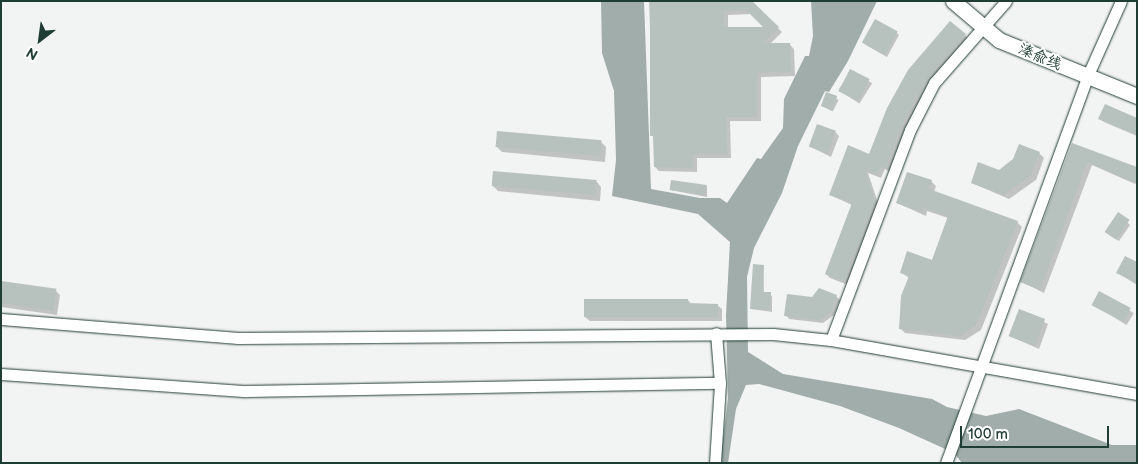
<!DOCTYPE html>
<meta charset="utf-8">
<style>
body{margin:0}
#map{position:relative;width:1138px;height:464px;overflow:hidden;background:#f2f3f3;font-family:"Balsamiq Sans","LXGW WenKai TC",sans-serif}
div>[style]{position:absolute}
.water>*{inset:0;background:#a1adaa}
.shadow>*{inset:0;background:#0003;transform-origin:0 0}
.building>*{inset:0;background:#b7c1bd;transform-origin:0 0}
.roads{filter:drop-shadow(0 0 1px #1f3d34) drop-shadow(0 0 1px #1f3d34)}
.minor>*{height:11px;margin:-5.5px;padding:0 5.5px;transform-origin:5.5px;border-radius:5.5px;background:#fff}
.major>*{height:15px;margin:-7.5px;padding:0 7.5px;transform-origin:7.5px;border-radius:7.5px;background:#fff}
span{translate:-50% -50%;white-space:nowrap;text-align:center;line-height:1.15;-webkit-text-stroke:4px #fff;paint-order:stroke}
.street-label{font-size:15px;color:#1f3d34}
.frame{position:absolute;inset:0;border:2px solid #1f3d34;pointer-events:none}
.north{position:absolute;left:15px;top:15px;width:50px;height:50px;-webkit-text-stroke:4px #fff;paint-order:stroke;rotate:210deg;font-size:14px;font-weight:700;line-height:20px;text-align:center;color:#1f3d34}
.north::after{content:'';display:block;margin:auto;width:18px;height:22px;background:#1f3d34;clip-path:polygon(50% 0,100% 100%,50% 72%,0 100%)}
.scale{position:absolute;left:960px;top:426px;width:149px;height:22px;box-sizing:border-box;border:2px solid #1f3d34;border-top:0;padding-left:6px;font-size:15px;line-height:18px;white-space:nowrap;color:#1f3d34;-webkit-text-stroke:4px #fff;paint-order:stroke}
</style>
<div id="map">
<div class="water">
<div style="clip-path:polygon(601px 1px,644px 1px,651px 189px,700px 198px,720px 198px,727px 203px,757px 158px,761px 159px,783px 128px,784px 99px,805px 56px,809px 56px,813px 36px,811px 1px,877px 1px,848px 61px,829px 92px,825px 91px,798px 146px,782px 193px,754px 248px,747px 277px,748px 352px,783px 374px,932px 399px,947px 407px,986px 416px,1019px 409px,1112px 445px,1137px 445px,1137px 463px,962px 463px,954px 453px,899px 428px,840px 406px,759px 384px,746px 385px,736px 409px,728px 463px,720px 463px,728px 398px,726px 315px,730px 242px,698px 214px,612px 196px,616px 160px,614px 91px,602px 53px)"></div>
</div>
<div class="shadow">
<div style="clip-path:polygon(evenodd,649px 1px,750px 1px,782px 32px,770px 44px,789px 44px,794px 49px,795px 76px,761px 77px,761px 121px,730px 121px,731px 158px,697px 158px,697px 172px,659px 171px,655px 167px,649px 1px,751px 14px,766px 28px,728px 28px,728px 15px,751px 14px)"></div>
<div style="clip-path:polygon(897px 33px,899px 35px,887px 57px,866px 45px)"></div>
<div style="clip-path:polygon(965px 35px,969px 39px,931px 84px,890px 172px,885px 169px,881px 178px,868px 173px,879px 206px,848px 285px,830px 278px,826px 274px,852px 205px,830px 195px,870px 155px,888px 108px)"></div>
<div style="left:851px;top:70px;width:25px;height:24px;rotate:32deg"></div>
<div style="left:827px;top:94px;width:13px;height:13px;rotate:27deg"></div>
<div style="clip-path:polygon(1100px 119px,1137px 119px,1137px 136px,1104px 122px)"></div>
<div style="clip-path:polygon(835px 132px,839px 136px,831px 157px,809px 146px)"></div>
<div style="clip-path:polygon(601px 142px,606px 147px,605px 162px,502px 152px,497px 147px)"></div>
<div style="clip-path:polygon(1072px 144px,1137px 180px,1135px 184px,1092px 165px,1044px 293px,1022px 282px)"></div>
<div style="clip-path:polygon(1039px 153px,1044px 158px,1036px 180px,1009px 199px,972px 183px)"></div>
<div style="clip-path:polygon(931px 181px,936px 186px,934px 192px,1017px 222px,1022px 227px,981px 330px,965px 340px,905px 333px,900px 328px,909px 278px,901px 272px,932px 261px,948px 218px,927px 211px,926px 216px,897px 203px)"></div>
<div style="clip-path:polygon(597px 182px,601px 187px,600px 201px,498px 191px,493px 186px)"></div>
<div style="clip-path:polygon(707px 186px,707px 197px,670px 190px)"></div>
<div style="clip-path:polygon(1118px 214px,1130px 225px,1119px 241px,1108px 234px)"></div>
<div style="clip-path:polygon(1137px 263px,1137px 285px,1118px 273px)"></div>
<div style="clip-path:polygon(763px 266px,764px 293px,772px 296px,772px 312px,751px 309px)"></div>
<div style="clip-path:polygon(1px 282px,55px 290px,60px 295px,57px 315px,1px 307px)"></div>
<div style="left:1100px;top:292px;width:40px;height:14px;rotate:32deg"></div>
<div style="clip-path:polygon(836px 296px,840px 300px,834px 315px,823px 323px,789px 319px,786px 315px,813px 298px)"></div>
<div style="clip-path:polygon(688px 300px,692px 305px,717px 305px,722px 309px,722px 321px,590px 321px,585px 317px)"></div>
<div style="clip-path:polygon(1020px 310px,1048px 324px,1039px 349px,1010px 336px)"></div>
</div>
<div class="building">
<div style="clip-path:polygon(evenodd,650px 1px,752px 1px,779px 27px,763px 43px,790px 43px,791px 72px,757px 73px,757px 117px,726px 117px,727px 154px,693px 154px,693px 168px,654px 167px,653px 136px,650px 136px,650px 1px,746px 10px,763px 27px,724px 27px,724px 11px,746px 10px)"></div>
<div style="left:875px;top:19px;width:26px;height:27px;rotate:29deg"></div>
<div style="clip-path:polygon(950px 21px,966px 34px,927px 79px,900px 129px,886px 168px,881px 166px,877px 175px,865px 170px,875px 201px,844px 281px,825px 274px,852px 203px,829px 195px,848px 145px,869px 154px,887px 108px,908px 70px)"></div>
<div style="left:850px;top:69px;width:22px;height:25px;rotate:27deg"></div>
<div style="left:826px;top:92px;width:12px;height:15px;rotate:20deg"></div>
<div style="clip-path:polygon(1105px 104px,1137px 118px,1137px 135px,1098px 119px)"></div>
<div style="left:817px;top:124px;width:20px;height:24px;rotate:20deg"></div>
<div style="left:497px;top:131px;width:105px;height:16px;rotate:5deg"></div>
<div style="clip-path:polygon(1072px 143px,1137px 167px,1137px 184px,1087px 162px,1040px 290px,1020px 282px)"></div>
<div style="clip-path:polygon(1019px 144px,1040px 152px,1031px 175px,1003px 195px,971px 183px,978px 162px,999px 170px,1013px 159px)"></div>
<div style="left:493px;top:171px;width:104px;height:15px;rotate:5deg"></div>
<div style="clip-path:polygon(907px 172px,932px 180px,929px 189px,1018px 221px,976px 325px,960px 336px,899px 329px,901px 296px,909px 276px,900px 273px,907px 251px,932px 260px,948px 216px,922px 207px,921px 212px,896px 203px)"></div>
<div style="left:671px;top:180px;width:36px;height:10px;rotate:8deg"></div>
<div style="left:1118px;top:212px;width:14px;height:24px;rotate:34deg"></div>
<div style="clip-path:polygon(1125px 256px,1137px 262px,1137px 283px,1116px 273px)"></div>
<div style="clip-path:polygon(753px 264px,764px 265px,763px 292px,771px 292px,770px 310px,750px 309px)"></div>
<div style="left:1px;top:281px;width:56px;height:22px;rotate:8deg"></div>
<div style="clip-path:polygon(819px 288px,837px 295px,831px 312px,819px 320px,784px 316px,787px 294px,812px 297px)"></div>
<div style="left:1099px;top:291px;width:36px;height:16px;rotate:28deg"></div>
<div style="clip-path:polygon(584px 299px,688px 299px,688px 303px,718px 304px,718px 317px,584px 317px)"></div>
<div style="left:1019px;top:309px;width:28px;height:29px;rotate:21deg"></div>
</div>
<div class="roads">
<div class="minor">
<div style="left:1px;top:319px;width:238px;rotate:4.6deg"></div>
<div style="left:238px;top:338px;width:535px;rotate:-0.43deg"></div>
<div style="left:773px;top:334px;width:58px;rotate:5.9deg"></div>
<div style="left:831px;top:340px;width:311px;rotate:10deg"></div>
<div style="left:831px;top:340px;width:224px;rotate:-69.4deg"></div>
<div style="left:910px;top:130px;width:53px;rotate:-62.9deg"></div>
<div style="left:934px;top:83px;width:109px;rotate:-48.7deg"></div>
<div style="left:1px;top:374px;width:246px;rotate:4deg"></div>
<div style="left:246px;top:391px;width:474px;rotate:-1deg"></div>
<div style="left:715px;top:463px;width:80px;rotate:-86.4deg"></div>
<div style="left:720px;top:383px;width:50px;rotate:-94.6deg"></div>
<div style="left:946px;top:463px;width:411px;rotate:-69.9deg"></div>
<div style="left:1087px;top:77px;width:83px;rotate:-65.9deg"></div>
</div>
<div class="major">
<div style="left:953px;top:1px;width:60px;rotate:40.3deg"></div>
<div style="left:999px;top:40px;width:149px;rotate:22.1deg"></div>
</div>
</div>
<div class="street-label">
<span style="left:1040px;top:57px;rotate:23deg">溱俞线</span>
</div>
<div class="frame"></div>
<div class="north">N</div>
<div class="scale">100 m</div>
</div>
